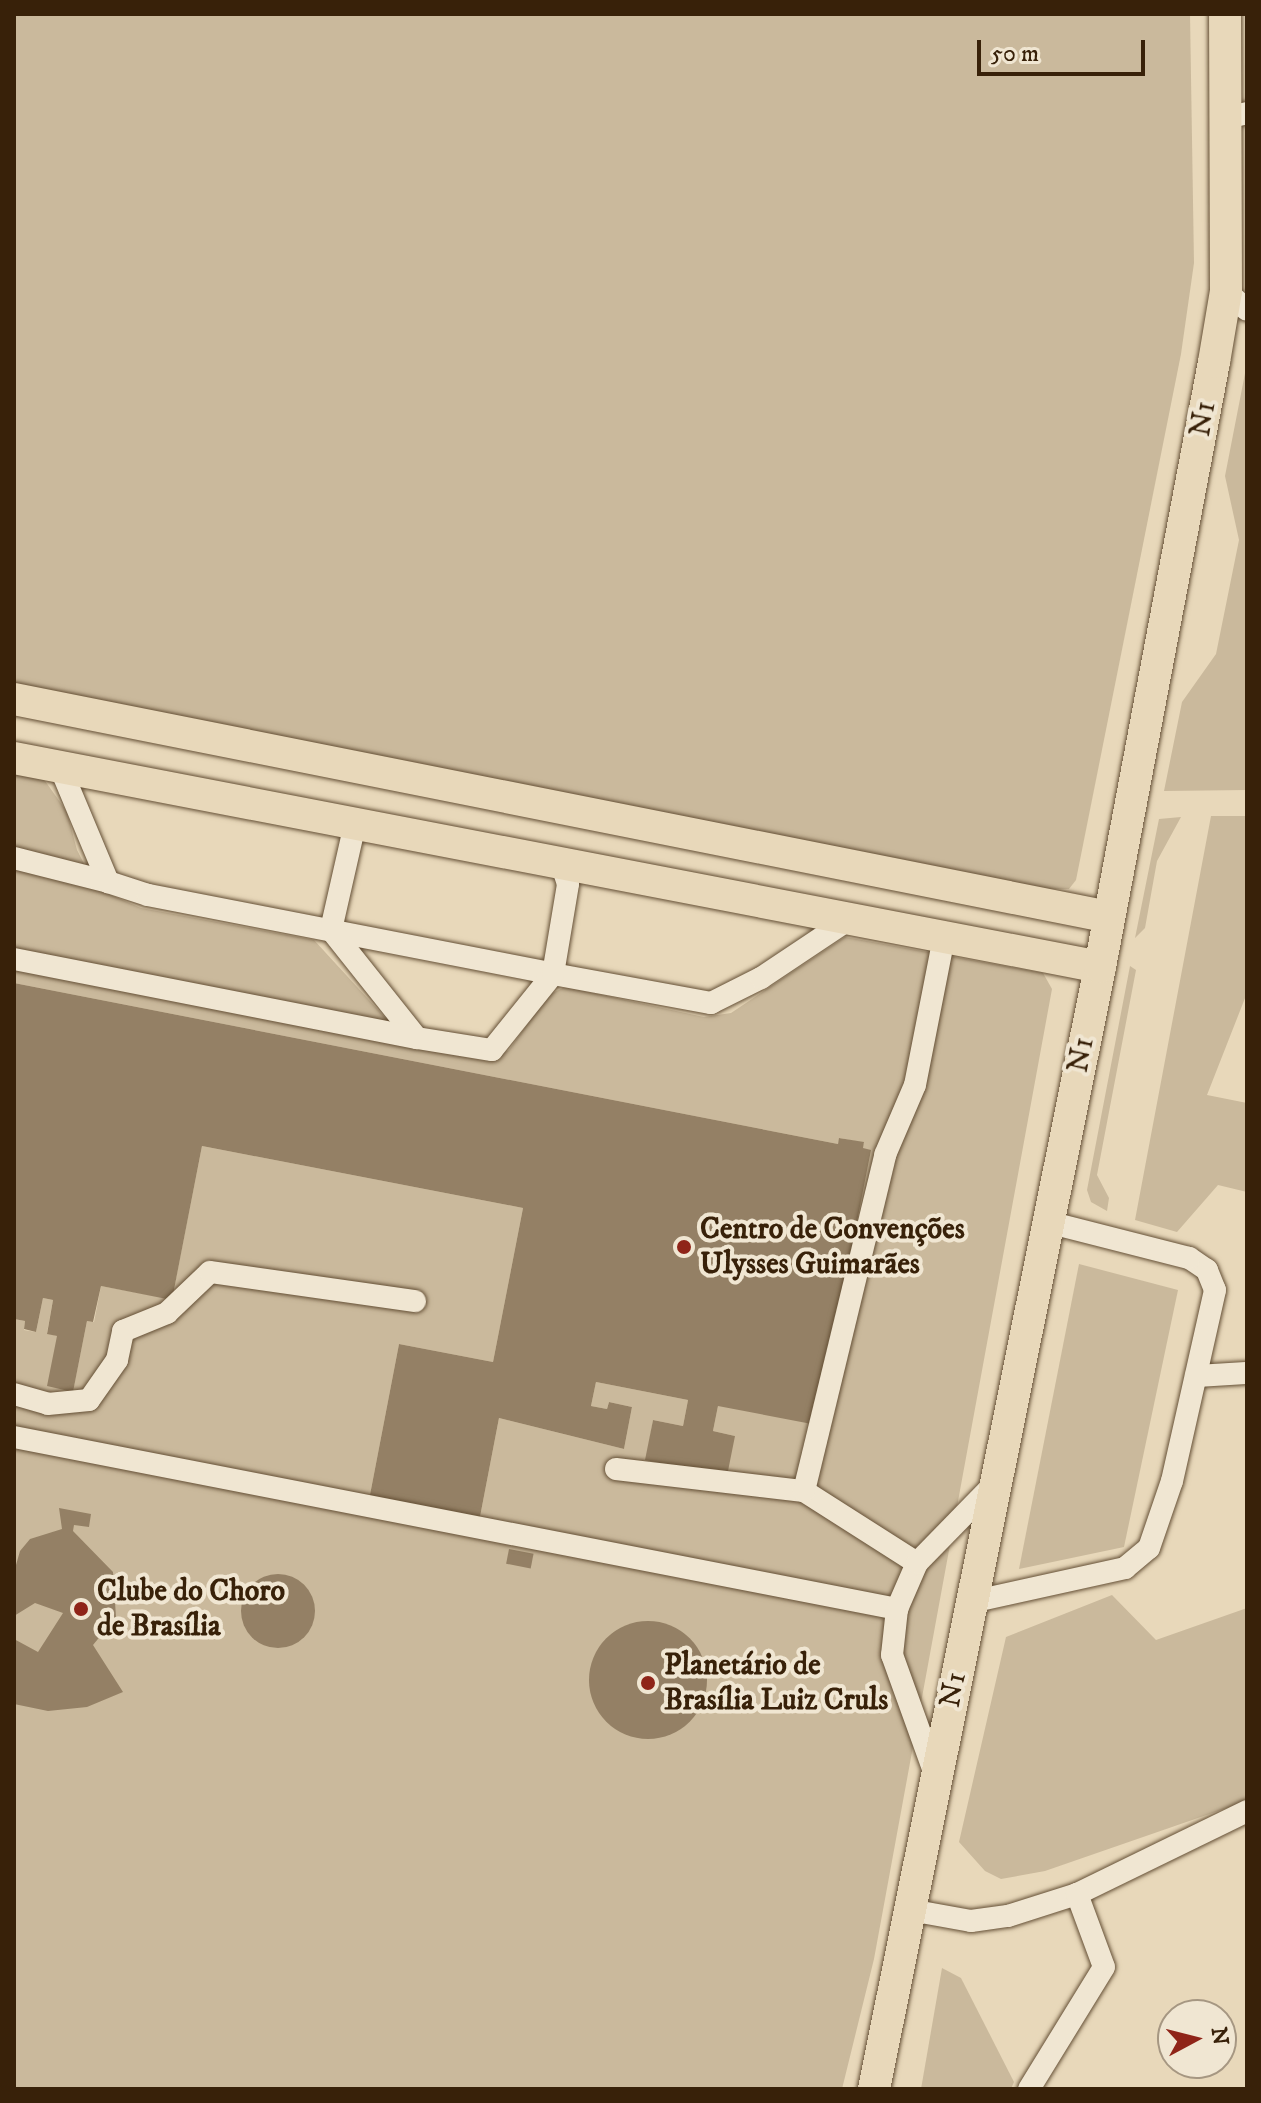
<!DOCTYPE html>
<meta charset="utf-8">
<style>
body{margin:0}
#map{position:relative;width:1261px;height:2103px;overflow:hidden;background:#e8d8ba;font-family:"IM FELL DW Pica",serif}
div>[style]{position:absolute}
.green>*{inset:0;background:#cab99c}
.building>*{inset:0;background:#948065;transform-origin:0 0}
.round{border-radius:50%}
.roads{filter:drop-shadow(0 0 2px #644f35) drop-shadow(0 0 2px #644f35)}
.minor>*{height:22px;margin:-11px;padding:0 11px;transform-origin:11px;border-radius:11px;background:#f0e6d2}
.highway>*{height:32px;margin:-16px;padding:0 16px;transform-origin:16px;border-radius:16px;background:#e8d8ba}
.dots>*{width:22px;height:22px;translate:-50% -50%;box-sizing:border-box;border:4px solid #f0e6d2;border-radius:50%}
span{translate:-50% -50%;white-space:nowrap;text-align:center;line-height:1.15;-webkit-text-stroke:8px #f0e6d2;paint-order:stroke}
.street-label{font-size:30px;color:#382109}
.poi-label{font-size:30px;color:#382109;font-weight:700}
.left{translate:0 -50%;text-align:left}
.frame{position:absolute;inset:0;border:16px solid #382109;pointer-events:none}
.north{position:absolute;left:1157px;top:1999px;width:80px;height:80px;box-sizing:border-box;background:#f0e6d2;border:2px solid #a69782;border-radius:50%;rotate:83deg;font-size:22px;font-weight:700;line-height:32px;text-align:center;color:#382109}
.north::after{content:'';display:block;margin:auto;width:28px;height:36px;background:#8f2418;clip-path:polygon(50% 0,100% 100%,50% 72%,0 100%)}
.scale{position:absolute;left:977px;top:40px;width:168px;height:36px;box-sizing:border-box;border:4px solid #382109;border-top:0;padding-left:10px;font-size:24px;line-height:28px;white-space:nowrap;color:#382109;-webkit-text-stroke:6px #f0e6d2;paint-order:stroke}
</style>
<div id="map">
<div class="green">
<div style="clip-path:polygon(14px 14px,1190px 14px,1194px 263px,1181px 354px,1076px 880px,1069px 889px,1046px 889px,14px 690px)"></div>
<div style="clip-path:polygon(1247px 363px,1247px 790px,1164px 791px,1182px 702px,1216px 654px,1239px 540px,1225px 476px)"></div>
<div style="clip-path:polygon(14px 772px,43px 778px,67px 812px,77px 850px,97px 889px,141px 908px,314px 940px,413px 1048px,488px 1061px,509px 1050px,548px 995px,565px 987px,704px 1017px,731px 1013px,845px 937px,1043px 973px,1052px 989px,874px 1959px,842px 2089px,14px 2089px,14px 1319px,25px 1321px,24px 1330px,36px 1332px,43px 1298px,53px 1300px,47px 1333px,57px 1336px,73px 1391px,87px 1321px,94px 1322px,101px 1286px,172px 1299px,202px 1146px,523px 1208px,493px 1362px,399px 1344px,369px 1500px,479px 1522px,499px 1418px,624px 1449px,632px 1407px,609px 1402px,607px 1409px,591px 1406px,596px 1382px,688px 1400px,683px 1426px,653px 1420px,646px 1460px,735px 1436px,713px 1431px,718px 1406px,864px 1143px,840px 1138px,838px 1144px,14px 983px)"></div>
<div style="clip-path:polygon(1211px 816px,1247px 816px,1247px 993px,1207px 1095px,1247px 1103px,1247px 1192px,1218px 1185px,1177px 1232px,1135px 1220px)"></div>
<div style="clip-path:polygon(1181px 817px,1157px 861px,1145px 928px,1135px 938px,1159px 819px)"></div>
<div style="clip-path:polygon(1130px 966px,1136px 970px,1097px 1175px,1109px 1198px,1107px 1211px,1091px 1202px,1087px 1190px)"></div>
<div style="clip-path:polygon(1079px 1264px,1178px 1290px,1124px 1547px,1019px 1569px)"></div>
<div style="clip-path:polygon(1112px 1595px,1156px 1640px,1247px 1608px,1247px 1801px,1045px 1871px,1001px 1879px,985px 1871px,959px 1842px,1006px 1637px)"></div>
<div style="clip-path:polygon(942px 1968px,961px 1978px,1014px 2082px,1011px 2089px,921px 2089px)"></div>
</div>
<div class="building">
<div style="clip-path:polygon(14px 983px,838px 1144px,839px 1138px,864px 1142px,863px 1148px,871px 1150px,817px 1425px,718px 1406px,713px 1431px,735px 1436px,727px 1476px,645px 1460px,653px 1420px,683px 1426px,688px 1400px,596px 1382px,591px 1406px,607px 1409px,609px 1402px,632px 1407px,624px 1449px,499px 1418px,479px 1522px,369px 1500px,399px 1344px,493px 1362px,523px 1208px,202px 1146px,172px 1300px,101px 1286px,93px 1322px,87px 1321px,73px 1392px,47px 1386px,57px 1336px,47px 1334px,53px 1300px,43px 1298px,36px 1332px,24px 1329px,25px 1321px,14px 1319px)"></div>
<div style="clip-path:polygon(59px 1508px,91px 1514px,89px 1527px,74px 1525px,73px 1531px,113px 1572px,116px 1617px,93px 1645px,123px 1692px,87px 1707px,48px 1711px,14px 1704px,14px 1639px,38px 1652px,63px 1613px,35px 1603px,14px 1616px,14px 1572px,20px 1551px,30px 1539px,62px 1529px)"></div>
<div style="left:509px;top:1549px;width:25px;height:15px;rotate:11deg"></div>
<div class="round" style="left:241px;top:1574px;width:74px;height:74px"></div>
<div class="round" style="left:589px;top:1621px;width:118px;height:118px"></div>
</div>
<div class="roads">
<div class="minor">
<div style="left:1226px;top:118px;width:22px;rotate:-13deg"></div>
<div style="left:1226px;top:291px;width:28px;rotate:42deg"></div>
<div style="left:60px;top:767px;width:125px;rotate:67.3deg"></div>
<div style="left:108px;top:882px;width:42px;rotate:18deg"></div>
<div style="left:148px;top:895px;width:413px;rotate:11deg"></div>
<div style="left:553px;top:974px;width:161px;rotate:10.4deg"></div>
<div style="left:711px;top:1003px;width:56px;rotate:-26.6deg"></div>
<div style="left:761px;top:978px;width:105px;rotate:-33.7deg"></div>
<div style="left:355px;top:824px;width:109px;rotate:102.8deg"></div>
<div style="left:331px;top:930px;width:138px;rotate:51.5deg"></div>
<div style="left:417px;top:1038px;width:76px;rotate:9.1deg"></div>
<div style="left:492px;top:1050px;width:97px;rotate:-51.2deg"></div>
<div style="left:553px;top:974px;width:91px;rotate:-80.5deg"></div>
<div style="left:568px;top:884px;width:19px;rotate:-108deg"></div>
<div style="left:14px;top:858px;width:97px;rotate:14.3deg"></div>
<div style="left:14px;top:959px;width:411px;rotate:11.1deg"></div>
<div style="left:1196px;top:1376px;width:51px;rotate:-3.4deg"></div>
<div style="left:14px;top:1394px;width:35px;rotate:16deg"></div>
<div style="left:48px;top:1404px;width:41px;rotate:-5.6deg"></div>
<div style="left:89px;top:1400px;width:49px;rotate:-55deg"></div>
<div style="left:117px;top:1360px;width:30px;rotate:-78deg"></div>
<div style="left:123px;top:1331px;width:48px;rotate:-22.2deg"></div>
<div style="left:167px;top:1313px;width:59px;rotate:-43.6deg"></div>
<div style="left:210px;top:1272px;width:207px;rotate:8.1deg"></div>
<div style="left:14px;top:1437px;width:900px;rotate:11.02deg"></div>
<div style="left:616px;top:1469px;width:189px;rotate:6.7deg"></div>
<div style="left:917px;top:1563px;width:134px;rotate:-147.5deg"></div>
<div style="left:804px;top:1491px;width:346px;rotate:-76.4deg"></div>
<div style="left:885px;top:1155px;width:76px;rotate:-66.8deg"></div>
<div style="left:915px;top:1085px;width:151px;rotate:-78.9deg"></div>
<div style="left:971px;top:1602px;width:158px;rotate:-12.4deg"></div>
<div style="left:1125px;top:1568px;width:31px;rotate:-40deg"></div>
<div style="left:1149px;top:1548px;width:71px;rotate:-71.1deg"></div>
<div style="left:1172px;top:1481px;width:196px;rotate:-77.3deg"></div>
<div style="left:1215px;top:1290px;width:22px;rotate:-112deg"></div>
<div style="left:1207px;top:1270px;width:22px;rotate:-146deg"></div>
<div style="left:1189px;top:1258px;width:146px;rotate:-165.7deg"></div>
<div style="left:936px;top:1777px;width:130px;rotate:-109.8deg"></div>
<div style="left:892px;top:1655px;width:46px;rotate:-83.8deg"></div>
<div style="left:897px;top:1609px;width:50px;rotate:-66.5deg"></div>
<div style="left:917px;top:1563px;width:112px;rotate:-45.7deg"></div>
<div style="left:910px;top:1910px;width:62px;rotate:10.2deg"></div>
<div style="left:971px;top:1921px;width:37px;rotate:-8deg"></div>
<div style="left:1008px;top:1916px;width:72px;rotate:-17.7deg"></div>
<div style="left:1077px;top:1894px;width:189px;rotate:-26deg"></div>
<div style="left:1029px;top:2089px;width:143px;rotate:-58.4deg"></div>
<div style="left:1104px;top:1967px;width:78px;rotate:-110.3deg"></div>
</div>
<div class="highway">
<div style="left:14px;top:699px;width:1116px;rotate:11.26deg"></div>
<div style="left:14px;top:758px;width:1106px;rotate:10.89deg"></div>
<div style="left:874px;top:2089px;width:1145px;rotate:-78.61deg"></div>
<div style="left:1100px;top:967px;width:616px;rotate:-79.33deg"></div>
<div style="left:1214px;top:362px;width:72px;rotate:-80.4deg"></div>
<div style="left:1226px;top:291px;width:277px;rotate:-90.2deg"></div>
</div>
</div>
<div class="dots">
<div style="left:684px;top:1247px;background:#8f2418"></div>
<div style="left:81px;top:1609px;background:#8f2418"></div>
<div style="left:648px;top:1683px;background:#8f2418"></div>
</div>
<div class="street-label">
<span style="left:1204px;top:419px;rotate:-80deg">N1</span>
<span style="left:1082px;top:1055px;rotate:-79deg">N1</span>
<span style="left:954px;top:1690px;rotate:-79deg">N1</span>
</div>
<div class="poi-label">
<span class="left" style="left:700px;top:1247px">Centro de Convenções<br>Ulysses Guimarães</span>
<span class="left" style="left:97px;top:1609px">Clube do Choro<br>de Brasília</span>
<span class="left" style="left:664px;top:1683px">Planetário de<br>Brasília Luiz Cruls</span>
</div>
<div class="frame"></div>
<div class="north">N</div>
<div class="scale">50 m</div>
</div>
